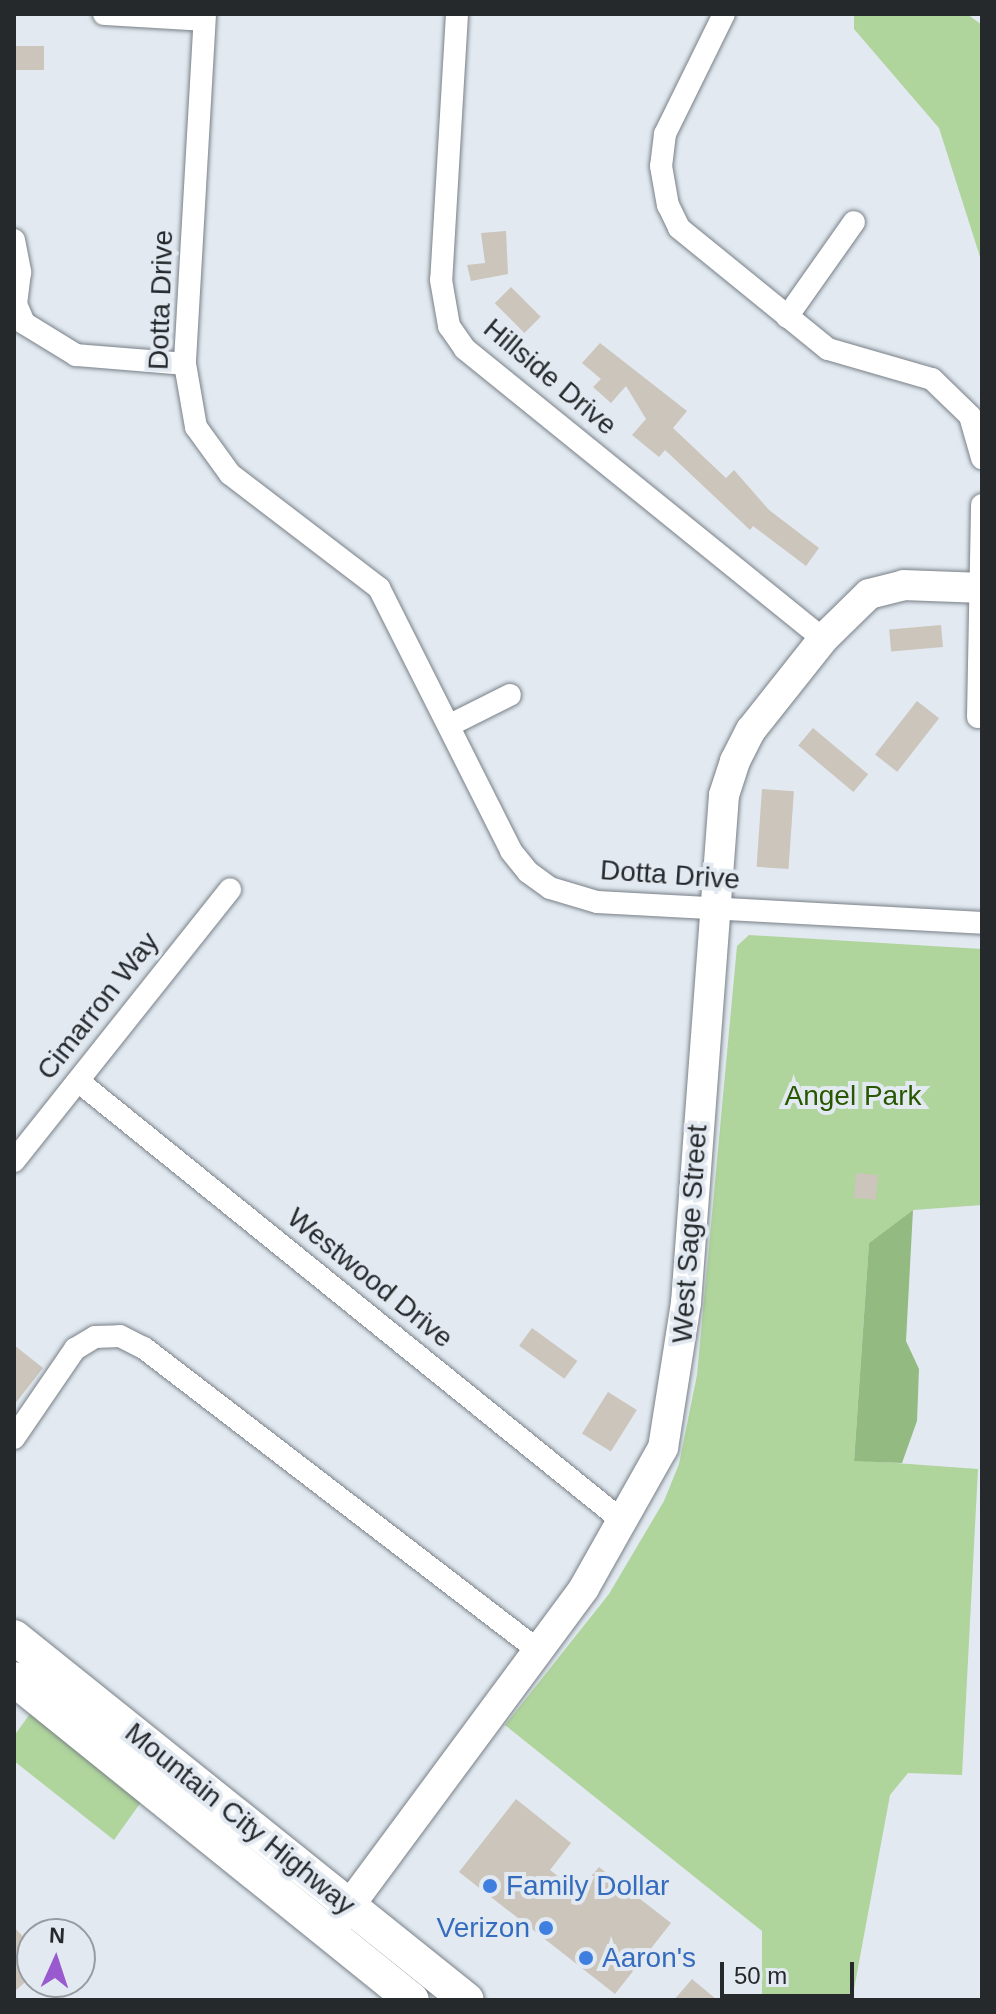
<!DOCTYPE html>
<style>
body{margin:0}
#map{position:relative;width:996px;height:2014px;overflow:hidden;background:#e2e9f1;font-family:Arial,sans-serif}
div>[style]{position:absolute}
.green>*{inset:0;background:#afd49c}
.forest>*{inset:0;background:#93ba80}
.building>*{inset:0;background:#cbc5bc;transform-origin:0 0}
.roads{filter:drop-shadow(0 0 2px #798087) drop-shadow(0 0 2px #798087)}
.street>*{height:22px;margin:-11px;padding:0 11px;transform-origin:11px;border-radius:11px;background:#fff}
.secondary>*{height:30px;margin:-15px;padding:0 15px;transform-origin:15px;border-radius:15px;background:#fff}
.primary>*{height:34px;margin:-17px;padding:0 17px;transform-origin:17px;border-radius:17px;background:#fff}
.dots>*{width:22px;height:22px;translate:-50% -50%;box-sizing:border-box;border:4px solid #e2e9f1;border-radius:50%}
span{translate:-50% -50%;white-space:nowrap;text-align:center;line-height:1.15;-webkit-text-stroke:8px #e2e9f1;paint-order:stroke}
.street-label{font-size:28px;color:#26292c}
.park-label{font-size:28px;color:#285700}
.shop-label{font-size:28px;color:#366cbe}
.left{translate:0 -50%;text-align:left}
.right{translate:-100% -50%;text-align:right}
.frame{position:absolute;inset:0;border:16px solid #26292c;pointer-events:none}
.north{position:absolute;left:16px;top:1918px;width:80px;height:80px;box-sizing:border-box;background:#e2e9f1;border:2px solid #979ca2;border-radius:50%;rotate:3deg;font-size:22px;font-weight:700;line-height:32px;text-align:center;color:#26292c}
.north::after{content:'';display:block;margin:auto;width:28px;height:36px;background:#9959cf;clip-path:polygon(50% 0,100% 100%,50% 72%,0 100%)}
.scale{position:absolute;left:720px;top:1962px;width:134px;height:36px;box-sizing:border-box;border:4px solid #26292c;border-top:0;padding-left:10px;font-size:24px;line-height:28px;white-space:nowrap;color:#26292c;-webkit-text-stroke:6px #e2e9f1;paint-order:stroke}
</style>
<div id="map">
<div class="green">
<div style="clip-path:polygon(854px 14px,967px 14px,982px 25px,982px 263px,939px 128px,854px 29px)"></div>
<div style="clip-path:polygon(749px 935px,982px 949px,982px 1205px,913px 1210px,869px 1243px,854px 1460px,978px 1469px,962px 1775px,908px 1773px,890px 1795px,852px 2000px,762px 2000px,762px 1931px,505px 1725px,609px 1594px,664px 1501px,679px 1464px,697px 1375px,737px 946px)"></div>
<div style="clip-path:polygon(32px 1711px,141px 1802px,114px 1840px,14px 1761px,14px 1736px)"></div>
</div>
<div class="forest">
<div style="clip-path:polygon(913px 1210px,906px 1341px,919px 1369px,917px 1421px,902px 1463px,854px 1461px,869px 1243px)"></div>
</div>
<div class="building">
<div style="left:14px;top:46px;width:30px;height:24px"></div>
<div style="clip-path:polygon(506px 231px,508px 274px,471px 281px,467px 265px,485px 263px,481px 233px)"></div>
<div style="left:511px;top:287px;width:42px;height:23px;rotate:45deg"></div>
<div style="clip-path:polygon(600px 343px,687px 411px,673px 428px,726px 478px,734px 470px,769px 510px,819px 548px,806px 566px,753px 526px,750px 530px,665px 450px,659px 457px,632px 435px,646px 419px,626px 386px,611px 403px,593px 387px,601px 379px,582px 363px)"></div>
<div style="left:941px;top:625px;width:22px;height:52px;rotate:85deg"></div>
<div style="left:917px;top:701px;width:28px;height:68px;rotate:38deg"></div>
<div style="left:813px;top:728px;width:72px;height:23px;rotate:40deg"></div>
<div style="left:762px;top:789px;width:32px;height:78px;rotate:4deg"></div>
<div style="left:856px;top:1173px;width:22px;height:25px;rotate:5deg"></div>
<div style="left:532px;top:1328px;width:56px;height:22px;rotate:36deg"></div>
<div style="clip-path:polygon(14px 1345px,43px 1368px,14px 1405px)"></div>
<div style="left:608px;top:1392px;width:34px;height:49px;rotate:32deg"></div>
<div style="clip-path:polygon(516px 1799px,571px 1843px,550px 1870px,578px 1892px,599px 1867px,671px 1923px,615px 1994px,459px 1872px)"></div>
<div style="clip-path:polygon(14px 1927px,32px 1946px,32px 1976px,14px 1992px)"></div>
<div style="clip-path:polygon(692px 1979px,717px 2000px,674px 2000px)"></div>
</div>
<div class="roads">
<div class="street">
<div style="left:104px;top:14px;width:100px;rotate:3.4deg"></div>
<div style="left:205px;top:14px;width:351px;rotate:93.3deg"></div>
<div style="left:185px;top:364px;width:64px;rotate:80.1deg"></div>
<div style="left:196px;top:427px;width:58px;rotate:54.1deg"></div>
<div style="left:230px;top:474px;width:188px;rotate:37.4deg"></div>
<div style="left:379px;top:588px;width:294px;rotate:63.3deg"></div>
<div style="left:511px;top:851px;width:27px;rotate:51deg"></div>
<div style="left:528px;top:872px;width:27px;rotate:36deg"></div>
<div style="left:550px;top:888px;width:49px;rotate:16.6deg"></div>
<div style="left:597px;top:902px;width:386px;rotate:3.1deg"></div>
<div style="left:457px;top:14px;width:266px;rotate:93.4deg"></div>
<div style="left:441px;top:280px;width:47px;rotate:80.1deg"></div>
<div style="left:449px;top:326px;width:28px;rotate:55deg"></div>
<div style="left:465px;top:349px;width:461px;rotate:39deg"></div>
<div style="left:724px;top:14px;width:134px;rotate:116.2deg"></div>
<div style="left:665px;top:134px;width:32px;rotate:97deg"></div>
<div style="left:661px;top:166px;width:40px;rotate:80deg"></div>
<div style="left:668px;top:205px;width:25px;rotate:64deg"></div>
<div style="left:679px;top:228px;width:192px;rotate:39.1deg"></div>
<div style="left:828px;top:349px;width:108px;rotate:16.1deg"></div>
<div style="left:932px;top:379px;width:53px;rotate:44.2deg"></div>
<div style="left:970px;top:416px;width:44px;rotate:74.1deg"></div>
<div style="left:14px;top:240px;width:33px;rotate:79deg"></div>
<div style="left:20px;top:272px;width:32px;rotate:97deg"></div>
<div style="left:16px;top:304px;width:21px;rotate:67deg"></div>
<div style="left:14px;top:317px;width:73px;rotate:31.5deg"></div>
<div style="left:76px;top:355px;width:109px;rotate:4.7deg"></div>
<div style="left:787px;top:317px;width:116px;rotate:-54.8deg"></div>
<div style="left:978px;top:717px;width:212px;rotate:-88.9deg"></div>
<div style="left:450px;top:725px;width:67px;rotate:-26.6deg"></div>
<div style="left:78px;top:1081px;width:703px;rotate:38.94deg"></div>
<div style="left:14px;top:1161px;width:347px;rotate:-51.5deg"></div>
<div style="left:14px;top:1438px;width:108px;rotate:-55.6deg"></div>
<div style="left:75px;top:1349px;width:23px;rotate:-31deg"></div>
<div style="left:95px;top:1337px;width:25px;rotate:-2deg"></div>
<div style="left:120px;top:1336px;width:27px;rotate:27deg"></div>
<div style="left:144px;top:1348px;width:499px;rotate:37.5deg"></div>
</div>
<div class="secondary">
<div style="left:335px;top:1925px;width:419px;rotate:-53.5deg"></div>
<div style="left:584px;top:1588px;width:161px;rotate:-60.6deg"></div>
<div style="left:663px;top:1448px;width:147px;rotate:-81deg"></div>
<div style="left:686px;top:1303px;width:509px;rotate:-85.72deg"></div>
<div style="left:724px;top:795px;width:36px;rotate:-72deg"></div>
<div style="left:735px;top:761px;width:35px;rotate:-63deg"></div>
<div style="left:751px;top:730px;width:116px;rotate:-51.6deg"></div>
<div style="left:823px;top:639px;width:64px;rotate:-44.4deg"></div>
<div style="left:869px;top:594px;width:36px;rotate:-14deg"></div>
<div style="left:904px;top:585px;width:78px;rotate:2.2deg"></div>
</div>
<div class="primary">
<div style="left:14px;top:1637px;width:580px;rotate:38.71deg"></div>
<div style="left:14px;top:1679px;width:511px;rotate:38.89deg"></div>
</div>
</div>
<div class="dots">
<div style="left:490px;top:1886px;background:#3f7fe0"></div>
<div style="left:546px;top:1928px;background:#3f7fe0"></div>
<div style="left:586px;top:1958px;background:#3f7fe0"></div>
</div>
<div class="street-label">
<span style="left:161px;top:300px;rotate:-88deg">Dotta Drive</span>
<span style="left:550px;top:377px;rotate:40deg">Hillside Drive</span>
<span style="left:670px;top:875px;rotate:4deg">Dotta Drive</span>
<span style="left:98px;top:1006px;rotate:-52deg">Cimarron Way</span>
<span style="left:690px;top:1234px;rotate:-86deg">West Sage Street</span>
<span style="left:370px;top:1278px;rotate:39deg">Westwood Drive</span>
<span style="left:240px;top:1819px;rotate:39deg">Mountain City Highway</span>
</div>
<div class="park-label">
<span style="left:853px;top:1096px">Angel Park</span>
</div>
<div class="shop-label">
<span class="left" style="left:506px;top:1886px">Family Dollar</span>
<span class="right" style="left:530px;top:1928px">Verizon</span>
<span class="left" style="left:602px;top:1958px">Aaron's</span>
</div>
<div class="frame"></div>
<div class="north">N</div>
<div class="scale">50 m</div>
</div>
